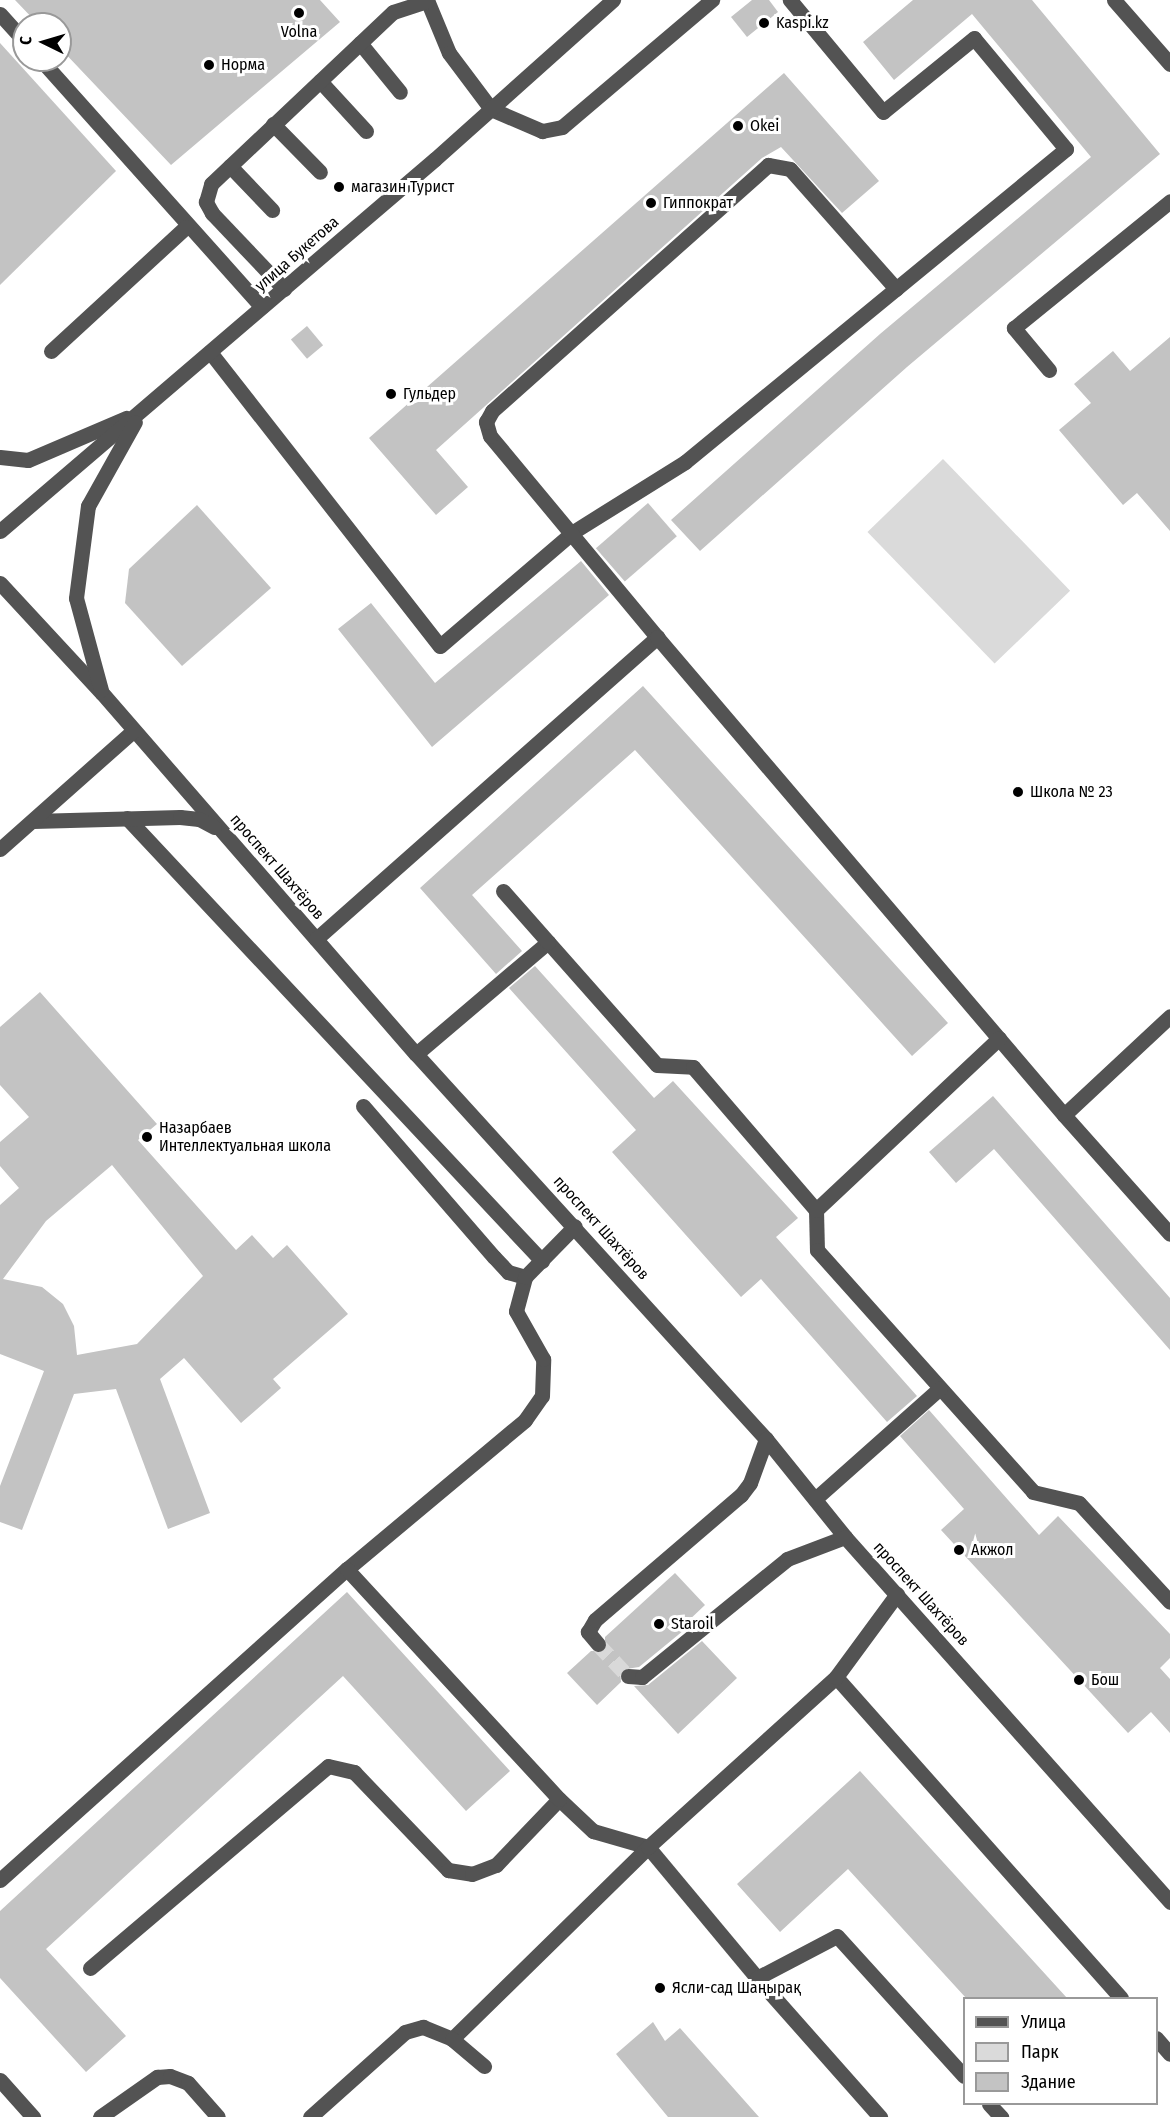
<!DOCTYPE html>
<meta charset="utf-8">
<style>
body{margin:0}
#map{position:relative;width:1170px;height:2117px;overflow:hidden;background:#fff;font-family:"Fira Sans Condensed",sans-serif}
div>[style]{position:absolute}
.green>*{inset:0;background:#dadada;transform-origin:0 0}
.building>*{inset:0;background:#c3c3c3;transform-origin:0 0}
.minor-tunnel>*{height:15px;margin-top:-7.5px;transform-origin:0;background:repeating-linear-gradient(90deg,#d9d9d9 0 15px,transparent 0 23px)}
.minor>*{height:15px;margin:-7.5px;padding:0 7.5px;transform-origin:7.5px;border-radius:7.5px;background:#535353}
.dots>*{width:16px;height:16px;translate:-50% -50%;box-sizing:border-box;border:3px solid #fff;border-radius:50%}
span{translate:-50% -50%;white-space:nowrap;text-align:center;line-height:1.15;-webkit-text-stroke:6px #fff;paint-order:stroke}
.poi-label{font-size:16px;color:#000}
.left{translate:0 -50%;text-align:left}
.street-label{font-size:16px;color:#000}
.legend{position:absolute;left:963px;top:1997px;width:195px;height:108px;box-sizing:border-box;background:#fff;border:2px solid #999;margin:0;padding:8px 10px;list-style:none;font-size:18px;color:#000}
.legend li{display:flex;align-items:center;gap:12px;height:30px}
.legend b{width:30px;border:2px solid #999}
.north{position:absolute;left:12px;top:12px;width:60px;height:60px;box-sizing:border-box;background:#fff;border:2px solid #999;border-radius:50%;rotate:275deg;font-size:16px;font-weight:700;line-height:24px;text-align:center;color:#000}
.north::after{content:'';display:block;margin:auto;width:21px;height:27px;background:#000;clip-path:polygon(50% 0,100% 100%,50% 72%,0 100%)}
</style>
<div id="map">
<div class="green">
<div style="left:943px;top:459px;width:183px;height:105px;rotate:46deg"></div>
</div>
<div class="building">
<div style="clip-path:polygon(15px 0,320px 0,340px 22px,171px 165px,60px 48px,60px 24px,38px 24px)"></div>
<div style="clip-path:polygon(752px 0,769px 0,778px 12px,747px 37px,731px 17px)"></div>
<div style="clip-path:polygon(913px 0,1032px 0,1160px 154px,907px 367px,700px 551px,671px 520px,880px 334px,1091px 157px,972px 14px,894px 80px,863px 42px)"></div>
<div style="clip-path:polygon(0 43px,116px 171px,0 285px)"></div>
<div style="clip-path:polygon(784px 73px,879px 181px,842px 213px,781px 147px,762px 158px,436px 450px,468px 487px,436px 515px,369px 438px)"></div>
<div style="left:307px;top:326px;width:25px;height:21px;rotate:50deg"></div>
<div style="clip-path:polygon(1170px 337px,1170px 531px,1137px 493px,1123px 505px,1059px 430px,1091px 403px,1074px 384px,1113px 351px,1130px 371px)"></div>
<div style="left:648px;top:503px;width:44px;height:69px;rotate:49deg"></div>
<div style="clip-path:polygon(197px 505px,271px 588px,182px 666px,125px 603px,129px 569px)"></div>
<div style="clip-path:polygon(581px 561px,609px 595px,432px 747px,338px 629px,371px 603px,435px 683px)"></div>
<div style="clip-path:polygon(643px 686px,948px 1023px,912px 1056px,635px 750px,472px 895px,522px 951px,496px 974px,420px 888px)"></div>
<div style="clip-path:polygon(535px 966px,654px 1098px,673px 1081px,798px 1218px,776px 1237px,917px 1396px,887px 1422px,761px 1279px,741px 1297px,612px 1152px,636px 1130px,509px 988px)"></div>
<div style="clip-path:polygon(evenodd,40px 992px,157px 1124px,138px 1140px,236px 1250px,252px 1235px,273px 1258px,287px 1245px,348px 1314px,273px 1379px,281px 1388px,241px 1423px,184px 1358px,160px 1379px,210px 1513px,168px 1529px,116px 1389px,74px 1394px,22px 1530px,0 1522px,0 1486px,44px 1371px,0 1354px,0 1205px,19px 1188px,0 1166px,0 1142px,29px 1117px,0 1085px,0 1027px,40px 992px,112px 1165px,203px 1276px,137px 1344px,77px 1355px,74px 1326px,63px 1304px,42px 1287px,3px 1279px,46px 1221px,112px 1165px)"></div>
<div style="clip-path:polygon(993px 1096px,1170px 1298px,1170px 1350px,994px 1149px,956px 1183px,929px 1152px)"></div>
<div style="clip-path:polygon(929px 1410px,1039px 1535px,1058px 1516px,1170px 1634px,1170px 1658px,1160px 1668px,1170px 1679px,1170px 1733px,1151px 1712px,1128px 1733px,941px 1530px,964px 1509px,900px 1436px)"></div>
<div style="clip-path:polygon(675px 1573px,705px 1605px,686px 1623px,689px 1626px,639px 1667px,620px 1670px,621px 1682px,597px 1705px,567px 1673px,591px 1651px,605px 1651px,605px 1637px)"></div>
<div style="clip-path:polygon(347px 1592px,510px 1771px,466px 1811px,343px 1676px,46px 1949px,126px 2036px,86px 2072px,0 1978px,0 1911px)"></div>
<div style="clip-path:polygon(702px 1641px,737px 1678px,678px 1734px,634px 1686px,648px 1685px)"></div>
<div style="clip-path:polygon(860px 1771px,1067px 1998px,966px 1998px,848px 1869px,780px 1932px,737px 1884px)"></div>
<div style="clip-path:polygon(653px 2022px,665px 2041px,680px 2028px,759px 2117px,668px 2117px,616px 2054px)"></div>
</div>
<div class="minor-tunnel">
<div style="left:598px;top:1644px;width:44px;rotate:46.8deg"></div>
</div>
<div class="minor">
<div style="left:427px;top:0;width:57px;rotate:67.5deg"></div>
<div style="left:449px;top:53px;width:70px;rotate:53.1deg"></div>
<div style="left:491px;top:109px;width:56px;rotate:23.3deg"></div>
<div style="left:542px;top:131px;width:20px;rotate:-11deg"></div>
<div style="left:562px;top:127px;width:197px;rotate:-40.3deg"></div>
<div style="left:1114px;top:0;width:85px;rotate:48.8deg"></div>
<div style="left:0;top:14px;width:36px;rotate:48deg"></div>
<div style="left:360px;top:43px;width:63px;rotate:50.8deg"></div>
<div style="left:41px;top:60px;width:331px;rotate:48.2deg"></div>
<div style="left:320px;top:81px;width:68px;rotate:47.4deg"></div>
<div style="left:273px;top:124px;width:67px;rotate:45.6deg"></div>
<div style="left:230px;top:166px;width:61px;rotate:46.3deg"></div>
<div style="left:284px;top:289px;width:105px;rotate:-133.5deg"></div>
<div style="left:212px;top:213px;width:13px;rotate:-119deg"></div>
<div style="left:206px;top:202px;width:19px;rotate:-74deg"></div>
<div style="left:211px;top:184px;width:250px;rotate:-43.4deg"></div>
<div style="left:393px;top:12px;width:36px;rotate:-18deg"></div>
<div style="left:51px;top:351px;width:183px;rotate:-42.6deg"></div>
<div style="left:210px;top:352px;width:373px;rotate:52deg"></div>
<div style="left:440px;top:646px;width:175px;rotate:-40.6deg"></div>
<div style="left:573px;top:532px;width:132px;rotate:-32deg"></div>
<div style="left:685px;top:462px;width:493px;rotate:-39.4deg"></div>
<div style="left:1066px;top:149px;width:144px;rotate:-129.7deg"></div>
<div style="left:974px;top:38px;width:117px;rotate:140.9deg"></div>
<div style="left:883px;top:112px;width:146px;rotate:-129.7deg"></div>
<div style="left:1049px;top:370px;width:55px;rotate:-129.8deg"></div>
<div style="left:1014px;top:328px;width:201px;rotate:-39.1deg"></div>
<div style="left:0;top:457px;width:28px;rotate:6deg"></div>
<div style="left:28px;top:460px;width:107px;rotate:-23.2deg"></div>
<div style="left:0;top:531px;width:572px;rotate:-40.54deg"></div>
<div style="left:435px;top:159px;width:239px;rotate:-41.8deg"></div>
<div style="left:0;top:583px;width:150px;rotate:47.2deg"></div>
<div style="left:102px;top:693px;width:478px;rotate:49deg"></div>
<div style="left:416px;top:1054px;width:520px;rotate:47.73deg"></div>
<div style="left:766px;top:1439px;width:126px;rotate:51.1deg"></div>
<div style="left:845px;top:1537px;width:489px;rotate:48.3deg"></div>
<div style="left:657px;top:637px;width:261px;rotate:-129.7deg"></div>
<div style="left:490px;top:436px;width:15px;rotate:-106deg"></div>
<div style="left:486px;top:422px;width:13px;rotate:-61deg"></div>
<div style="left:492px;top:411px;width:370px;rotate:-41.7deg"></div>
<div style="left:768px;top:165px;width:22px;rotate:10deg"></div>
<div style="left:790px;top:169px;width:160px;rotate:48.5deg"></div>
<div style="left:101px;top:690px;width:95px;rotate:-105.2deg"></div>
<div style="left:76px;top:598px;width:93px;rotate:-82.6deg"></div>
<div style="left:88px;top:506px;width:96px;rotate:-60.8deg"></div>
<div style="left:127px;top:818px;width:607px;rotate:46.87deg"></div>
<div style="left:33px;top:821px;width:147px;rotate:-1.6deg"></div>
<div style="left:180px;top:817px;width:19px;rotate:6deg"></div>
<div style="left:199px;top:819px;width:17px;rotate:28deg"></div>
<div style="left:0;top:849px;width:178px;rotate:-41.6deg"></div>
<div style="left:316px;top:939px;width:456px;rotate:-41.5deg"></div>
<div style="left:657px;top:637px;width:628px;rotate:49.59deg"></div>
<div style="left:1064px;top:1115px;width:159px;rotate:48.3deg"></div>
<div style="left:548px;top:942px;width:164px;rotate:48.5deg"></div>
<div style="left:657px;top:1065px;width:36px;rotate:3deg"></div>
<div style="left:693px;top:1067px;width:189px;rotate:49.3deg"></div>
<div style="left:816px;top:1210px;width:40px;rotate:88.6deg"></div>
<div style="left:817px;top:1250px;width:324px;rotate:48.2deg"></div>
<div style="left:1033px;top:1492px;width:47px;rotate:13.4deg"></div>
<div style="left:1079px;top:1503px;width:134px;rotate:47.4deg"></div>
<div style="left:416px;top:1054px;width:173px;rotate:-40.3deg"></div>
<div style="left:548px;top:942px;width:68px;rotate:-131.4deg"></div>
<div style="left:363px;top:1106px;width:200px;rotate:49.1deg"></div>
<div style="left:494px;top:1257px;width:21px;rotate:47deg"></div>
<div style="left:508px;top:1272px;width:18px;rotate:16deg"></div>
<div style="left:1064px;top:1115px;width:145px;rotate:-43deg"></div>
<div style="left:816px;top:1210px;width:251px;rotate:-43.2deg"></div>
<div style="left:815px;top:1499px;width:167px;rotate:-41.6deg"></div>
<div style="left:598px;top:1644px;width:16px;rotate:-130deg"></div>
<div style="left:588px;top:1632px;width:14px;rotate:-60deg"></div>
<div style="left:595px;top:1620px;width:192px;rotate:-40.6deg"></div>
<div style="left:741px;top:1495px;width:15px;rotate:-53deg"></div>
<div style="left:750px;top:1483px;width:47px;rotate:-70deg"></div>
<div style="left:628px;top:1676px;width:14px;rotate:4deg"></div>
<div style="left:642px;top:1677px;width:187px;rotate:-39.1deg"></div>
<div style="left:787px;top:1559px;width:62px;rotate:-20.8deg"></div>
<div style="left:836px;top:1677px;width:429px;rotate:48.4deg"></div>
<div style="left:559px;top:1799px;width:47px;rotate:43.3deg"></div>
<div style="left:593px;top:1831px;width:57px;rotate:16.2deg"></div>
<div style="left:648px;top:1847px;width:170px;rotate:50.2deg"></div>
<div style="left:757px;top:1978px;width:186px;rotate:48.5deg"></div>
<div style="left:0;top:1880px;width:466px;rotate:-41.9deg"></div>
<div style="left:347px;top:1569px;width:232px;rotate:-39.9deg"></div>
<div style="left:525px;top:1420px;width:29px;rotate:-55deg"></div>
<div style="left:542px;top:1396px;width:37px;rotate:-88deg"></div>
<div style="left:543px;top:1359px;width:55px;rotate:-119.4deg"></div>
<div style="left:516px;top:1311px;width:35px;rotate:-75deg"></div>
<div style="left:525px;top:1277px;width:71px;rotate:-45.6deg"></div>
<div style="left:90px;top:1968px;width:312px;rotate:-40.3deg"></div>
<div style="left:328px;top:1766px;width:27px;rotate:13deg"></div>
<div style="left:354px;top:1772px;width:136px;rotate:46.2deg"></div>
<div style="left:448px;top:1870px;width:24px;rotate:9deg"></div>
<div style="left:472px;top:1874px;width:26px;rotate:-21deg"></div>
<div style="left:496px;top:1865px;width:91px;rotate:-46.3deg"></div>
<div style="left:559px;top:1799px;width:313px;rotate:-132.7deg"></div>
<div style="left:757px;top:1978px;width:90px;rotate:-27.7deg"></div>
<div style="left:837px;top:1936px;width:189px;rotate:47.8deg"></div>
<div style="left:1156px;top:2038px;width:21px;rotate:49deg"></div>
<div style="left:452px;top:2039px;width:274px;rotate:-44.4deg"></div>
<div style="left:648px;top:1847px;width:253px;rotate:-42.1deg"></div>
<div style="left:836px;top:1677px;width:103px;rotate:-53.7deg"></div>
<div style="left:0;top:2080px;width:50px;rotate:48.3deg"></div>
<div style="left:989px;top:2104px;width:18px;rotate:47deg"></div>
<div style="left:100px;top:2117px;width:70px;rotate:-35.1deg"></div>
<div style="left:157px;top:2077px;width:13px;rotate:-4deg"></div>
<div style="left:170px;top:2076px;width:19px;rotate:21deg"></div>
<div style="left:188px;top:2083px;width:45px;rotate:48.6deg"></div>
<div style="left:310px;top:2117px;width:127px;rotate:-41.8deg"></div>
<div style="left:405px;top:2032px;width:19px;rotate:-16deg"></div>
<div style="left:423px;top:2027px;width:31px;rotate:22deg"></div>
<div style="left:452px;top:2039px;width:42px;rotate:40.2deg"></div>
</div>
<div class="dots">
<div style="left:299px;top:13px;background:#000"></div>
<div style="left:764px;top:23px;background:#000"></div>
<div style="left:209px;top:65px;background:#000"></div>
<div style="left:738px;top:126px;background:#000"></div>
<div style="left:339px;top:187px;background:#000"></div>
<div style="left:651px;top:203px;background:#000"></div>
<div style="left:391px;top:394px;background:#000"></div>
<div style="left:1018px;top:792px;background:#000"></div>
<div style="left:147px;top:1137px;background:#000"></div>
<div style="left:959px;top:1550px;background:#000"></div>
<div style="left:659px;top:1624px;background:#000"></div>
<div style="left:1079px;top:1680px;background:#000"></div>
<div style="left:660px;top:1988px;background:#000"></div>
</div>
<div class="poi-label">
<span class="left" style="left:776px;top:23px">Kaspi.kz</span>
<span style="left:299px;top:32px">Volna</span>
<span class="left" style="left:221px;top:65px">Норма</span>
<span class="left" style="left:750px;top:126px">Okei</span>
<span class="left" style="left:351px;top:187px">магазин Турист</span>
<span class="left" style="left:663px;top:203px">Гиппократ</span>
<span class="left" style="left:403px;top:394px">Гульдер</span>
<span class="left" style="left:1030px;top:792px">Школа № 23</span>
<span class="left" style="left:159px;top:1137px">Назарбаев<br>Интеллектуальная школа</span>
<span class="left" style="left:971px;top:1550px">Акжол</span>
<span class="left" style="left:671px;top:1624px">Staroil</span>
<span class="left" style="left:1091px;top:1680px">Бош</span>
<span class="left" style="left:672px;top:1988px">Ясли-сад Шаңырақ</span>
</div>
<div class="street-label">
<span style="left:297px;top:254px;rotate:-41deg">улица Букетова</span>
<span style="left:277px;top:867px;rotate:49deg">проспект Шахтёров</span>
<span style="left:601px;top:1228px;rotate:48deg">проспект Шахтёров</span>
<span style="left:921px;top:1594px;rotate:48deg">проспект Шахтёров</span>
</div>
<ul class="legend">
<li><b style="height:8px;background:#535353"></b>Улица</li>
<li><b style="height:16px;background:#dadada"></b>Парк</li>
<li><b style="height:16px;background:#c3c3c3"></b>Здание</li>
</ul>
<div class="north">С</div>
</div>
